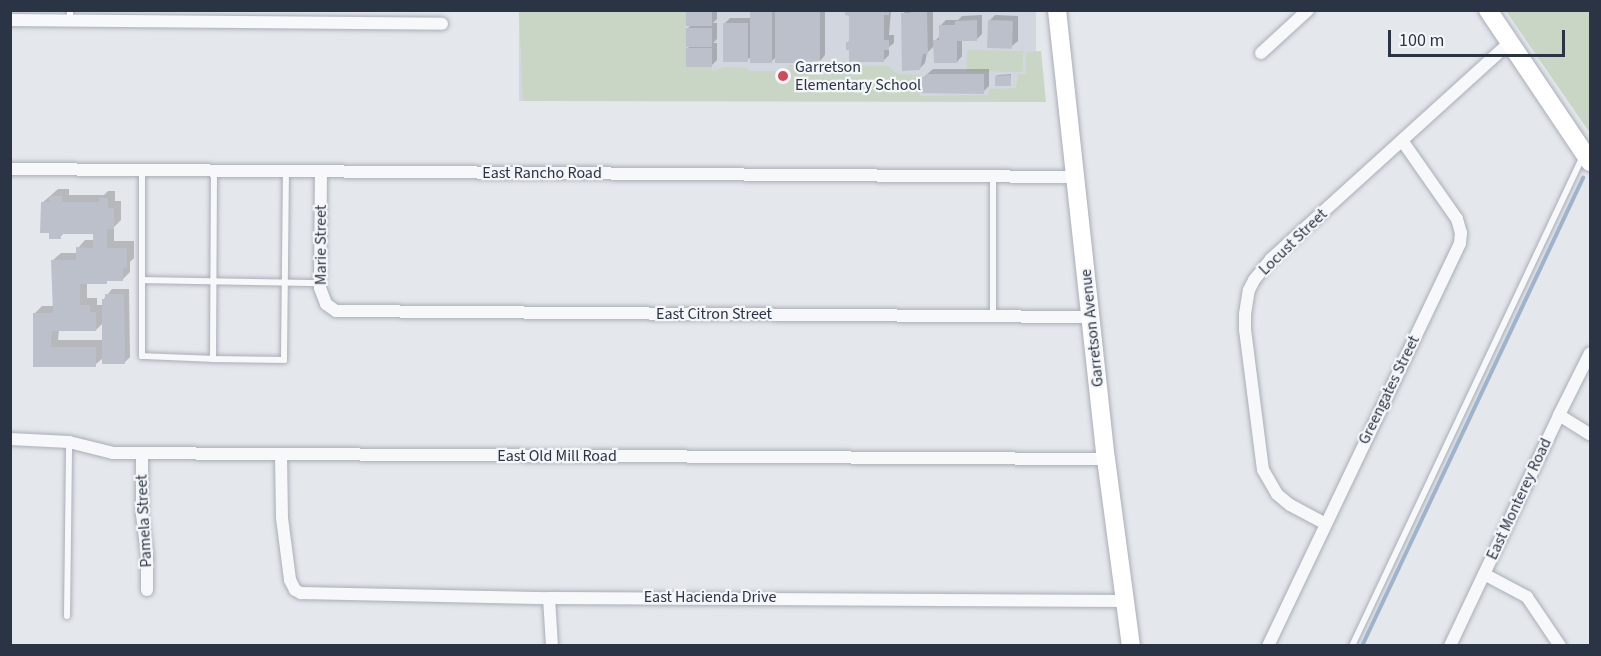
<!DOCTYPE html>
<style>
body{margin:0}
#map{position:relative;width:1601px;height:656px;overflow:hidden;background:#e4e7ec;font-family:"Source Sans 3",sans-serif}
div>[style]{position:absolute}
.built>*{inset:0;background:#d2d6de;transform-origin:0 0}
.green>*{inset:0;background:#c9d6c5;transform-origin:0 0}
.shadow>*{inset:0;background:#0003}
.stream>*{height:4px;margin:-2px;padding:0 2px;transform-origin:2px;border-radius:2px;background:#9fb4cc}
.building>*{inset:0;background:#bbc0ca;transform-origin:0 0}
.roads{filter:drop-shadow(0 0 2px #a9aeb7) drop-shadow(0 0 2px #a9aeb7)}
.lane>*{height:6px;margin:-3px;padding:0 3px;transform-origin:3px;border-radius:3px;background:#f7f8fa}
.street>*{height:12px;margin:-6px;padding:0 6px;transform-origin:6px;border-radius:6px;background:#f7f8fa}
.secondary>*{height:18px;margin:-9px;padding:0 9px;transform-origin:9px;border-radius:9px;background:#fff}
.dots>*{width:16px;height:16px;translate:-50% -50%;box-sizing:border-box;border:3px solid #f4f6f9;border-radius:50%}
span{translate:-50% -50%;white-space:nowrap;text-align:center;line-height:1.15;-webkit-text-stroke:4.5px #f4f6f9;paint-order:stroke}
.poi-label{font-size:16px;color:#2b3445}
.left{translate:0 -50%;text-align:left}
.street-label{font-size:16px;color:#2b3445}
.frame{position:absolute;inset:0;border:12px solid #2b3445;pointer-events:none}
.scale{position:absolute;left:1388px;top:30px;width:177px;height:27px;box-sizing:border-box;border:3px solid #2b3445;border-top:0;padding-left:8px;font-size:18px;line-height:21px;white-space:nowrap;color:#2b3445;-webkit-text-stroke:4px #f4f6f9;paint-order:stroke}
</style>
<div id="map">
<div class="built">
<div style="left:519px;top:11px;width:517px;height:90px"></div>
</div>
<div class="green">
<div style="clip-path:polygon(519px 11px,686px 11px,686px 67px,712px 67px,712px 71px,724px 67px,747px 68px,748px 71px,780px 71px,790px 65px,888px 66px,898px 74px,920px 75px,920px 96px,988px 95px,989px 89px,1016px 88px,1018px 74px,1026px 74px,1026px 52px,1041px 51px,1046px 102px,523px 101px)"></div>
<div style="clip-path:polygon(1506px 11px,1590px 11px,1590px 133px,1517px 27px)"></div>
<div style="left:967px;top:50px;width:56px;height:21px;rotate:1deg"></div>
</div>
<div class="shadow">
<div style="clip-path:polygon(687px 10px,717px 10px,717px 19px,713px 23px,717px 23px,717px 39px,713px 43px,717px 43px,717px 60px,711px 66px,687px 49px,691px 45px,688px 28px,691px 25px)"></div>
<div style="clip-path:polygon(752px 10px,825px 10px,825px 55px,820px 61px,776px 57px,772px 61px,752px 56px,747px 60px,724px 24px,730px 18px,752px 18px)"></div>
<div style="clip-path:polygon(847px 10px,891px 10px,889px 35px,894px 35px,894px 43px,889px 47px,889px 55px,883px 61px,850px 48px,847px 43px,851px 39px,851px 14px)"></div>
<div style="clip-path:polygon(906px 10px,933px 10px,933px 43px,941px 35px,940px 26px,946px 20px,958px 20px,962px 16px,982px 15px,982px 34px,977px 39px,962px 40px,962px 56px,957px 62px,935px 45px,927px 53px,925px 63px,919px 69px,903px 14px)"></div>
<div style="clip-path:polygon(995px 15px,1018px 16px,1018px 41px,1012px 46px,989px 21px)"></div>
<div style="clip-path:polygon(933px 69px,989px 69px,989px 86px,983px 92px,923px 78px)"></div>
<div style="clip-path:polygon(1011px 74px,1010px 84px,996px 76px,998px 75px)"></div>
<div style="clip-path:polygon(evenodd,58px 189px,69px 189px,69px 195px,104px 195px,108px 191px,115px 191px,115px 201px,121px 201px,121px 220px,114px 227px,114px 241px,134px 241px,134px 258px,130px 262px,130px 272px,123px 279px,87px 283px,87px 298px,97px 298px,97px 305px,104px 305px,103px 300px,112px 289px,129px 289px,130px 357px,124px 363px,104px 357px,95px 365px,34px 365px,35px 313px,42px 306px,55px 306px,53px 260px,61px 253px,78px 253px,78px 248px,85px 240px,94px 240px,94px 232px,65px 232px,60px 237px,42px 203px,58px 189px,104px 322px,104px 340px,58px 340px,59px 330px,96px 330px,104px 322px)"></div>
</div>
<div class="stream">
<div style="left:1362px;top:646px;width:518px;rotate:-64.72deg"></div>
</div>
<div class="building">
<div style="left:686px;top:10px;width:26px;height:16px"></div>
<div style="left:750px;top:10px;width:22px;height:53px"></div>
<div style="left:775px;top:10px;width:45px;height:53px"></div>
<div style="clip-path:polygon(845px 10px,889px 10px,889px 15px,884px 15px,884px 40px,889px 40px,889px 50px,884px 50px,884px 62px,849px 62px,849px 50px,846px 50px,846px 42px,849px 42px,849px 16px,845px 15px)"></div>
<div style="clip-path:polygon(910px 10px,927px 12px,928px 54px,923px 54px,920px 70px,902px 71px,901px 13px,910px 13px)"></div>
<div style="clip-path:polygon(977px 20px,977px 41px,957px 41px,957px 63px,934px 63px,933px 40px,939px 40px,939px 25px,955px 25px,955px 21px)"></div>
<div style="left:988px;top:20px;width:25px;height:28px;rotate:2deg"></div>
<div style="left:723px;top:23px;width:25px;height:39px"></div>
<div style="left:686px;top:28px;width:26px;height:19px"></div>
<div style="left:686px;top:48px;width:26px;height:19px"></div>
<div style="clip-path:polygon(926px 74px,984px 74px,984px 94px,922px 93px,922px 77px,926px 77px)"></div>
<div style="clip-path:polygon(1010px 75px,1011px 86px,995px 86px,995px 76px)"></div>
<div style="clip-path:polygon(49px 196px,62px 196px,62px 202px,99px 202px,99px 198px,108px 198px,108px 208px,114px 208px,114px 229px,107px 229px,107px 248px,127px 248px,127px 268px,123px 268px,123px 281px,107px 281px,107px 284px,80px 284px,80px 305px,90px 305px,90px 312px,96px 312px,96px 331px,52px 331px,51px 347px,96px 347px,96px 367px,33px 367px,33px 313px,53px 313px,51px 260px,76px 260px,76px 247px,93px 248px,93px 234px,61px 234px,61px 239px,49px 239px,49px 233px,40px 233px,41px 202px,49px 202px)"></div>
<div style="clip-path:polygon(105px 294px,124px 294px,125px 364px,102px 364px,102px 299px,105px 299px)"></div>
</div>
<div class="roads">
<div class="lane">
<div style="left:70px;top:20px;width:10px;rotate:-90deg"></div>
<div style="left:142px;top:170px;width:186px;rotate:90deg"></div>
<div style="left:142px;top:356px;width:71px;rotate:2.4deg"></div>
<div style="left:214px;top:170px;width:189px;rotate:90.3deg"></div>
<div style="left:213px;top:359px;width:71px;rotate:0.8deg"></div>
<div style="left:284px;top:360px;width:189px;rotate:-89.4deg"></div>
<div style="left:993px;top:177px;width:139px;rotate:90deg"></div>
<div style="left:142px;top:280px;width:178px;rotate:1deg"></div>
<div style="left:67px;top:616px;width:174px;rotate:-89.3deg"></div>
<div style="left:1352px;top:646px;width:542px;rotate:-64.76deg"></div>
</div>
<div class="street">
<div style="left:10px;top:20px;width:432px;rotate:0.5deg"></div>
<div style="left:1261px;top:53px;width:64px;rotate:-42.5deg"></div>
<div style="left:10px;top:169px;width:1065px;rotate:0.43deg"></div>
<div style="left:321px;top:171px;width:117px;rotate:90.5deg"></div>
<div style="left:320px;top:288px;width:17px;rotate:69deg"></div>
<div style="left:326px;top:304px;width:12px;rotate:35deg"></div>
<div style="left:336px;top:311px;width:755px;rotate:0.46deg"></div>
<div style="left:1559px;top:415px;width:36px;rotate:32deg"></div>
<div style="left:10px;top:439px;width:59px;rotate:2.9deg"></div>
<div style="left:69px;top:442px;width:45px;rotate:14deg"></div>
<div style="left:113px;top:453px;width:993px;rotate:0.35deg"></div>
<div style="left:142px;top:453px;width:61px;rotate:90deg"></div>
<div style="left:142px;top:514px;width:38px;rotate:83deg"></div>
<div style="left:147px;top:552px;width:38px;rotate:90deg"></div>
<div style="left:281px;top:454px;width:64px;rotate:89.1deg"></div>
<div style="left:282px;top:518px;width:63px;rotate:82.6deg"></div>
<div style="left:290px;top:580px;width:11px;rotate:63deg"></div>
<div style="left:295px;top:590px;width:7px;rotate:27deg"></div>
<div style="left:301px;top:593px;width:248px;rotate:1.2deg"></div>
<div style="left:549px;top:598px;width:576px;rotate:0.3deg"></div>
<div style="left:1324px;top:523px;width:38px;rotate:-152deg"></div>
<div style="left:1290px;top:505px;width:17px;rotate:-140deg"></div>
<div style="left:1277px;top:494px;width:28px;rotate:-120deg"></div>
<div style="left:1263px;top:470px;width:141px;rotate:-97.3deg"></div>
<div style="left:1245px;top:330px;width:16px;rotate:-90deg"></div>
<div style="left:1245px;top:314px;width:24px;rotate:-81deg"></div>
<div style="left:1249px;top:290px;width:11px;rotate:-63deg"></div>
<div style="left:1254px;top:280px;width:27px;rotate:-51deg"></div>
<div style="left:1271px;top:259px;width:323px;rotate:-42.2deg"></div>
<div style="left:1484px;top:574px;width:49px;rotate:28.1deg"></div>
<div style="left:1527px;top:597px;width:59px;rotate:56deg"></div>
<div style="left:549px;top:598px;width:48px;rotate:86.4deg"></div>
<div style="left:1268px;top:646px;width:446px;rotate:-64.5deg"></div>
<div style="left:1460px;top:243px;width:10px;rotate:-84deg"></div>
<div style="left:1461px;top:233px;width:15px;rotate:-106deg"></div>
<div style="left:1457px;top:219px;width:94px;rotate:-125deg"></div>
<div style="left:1450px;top:646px;width:255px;rotate:-64.7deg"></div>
<div style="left:1559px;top:415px;width:69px;rotate:-63.4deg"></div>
</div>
<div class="secondary">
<div style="left:1057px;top:10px;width:452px;rotate:83.8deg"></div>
<div style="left:1106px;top:459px;width:189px;rotate:82.4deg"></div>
<div style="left:1488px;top:10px;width:183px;rotate:56.1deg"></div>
</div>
</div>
<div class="dots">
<div style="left:783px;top:76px;background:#d1495b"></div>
</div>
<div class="poi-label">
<span class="left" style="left:795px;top:76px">Garretson<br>Elementary School</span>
</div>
<div class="street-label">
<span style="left:542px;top:173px">East Rancho Road</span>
<span style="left:1293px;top:242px;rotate:-44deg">Locust Street</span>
<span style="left:321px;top:245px;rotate:-90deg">Marie Street</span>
<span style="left:714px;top:314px">East Citron Street</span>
<span style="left:1092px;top:328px;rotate:-96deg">Garretson Avenue</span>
<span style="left:1389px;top:390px;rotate:-64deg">Greengates Street</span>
<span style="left:557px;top:456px">East Old Mill Road</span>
<span style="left:1519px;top:499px;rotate:-65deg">East Monterey Road</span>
<span style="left:144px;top:521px;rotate:-93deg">Pamela Street</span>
<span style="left:710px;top:597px">East Hacienda Drive</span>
</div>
<div class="frame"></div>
<div class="scale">100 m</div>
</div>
